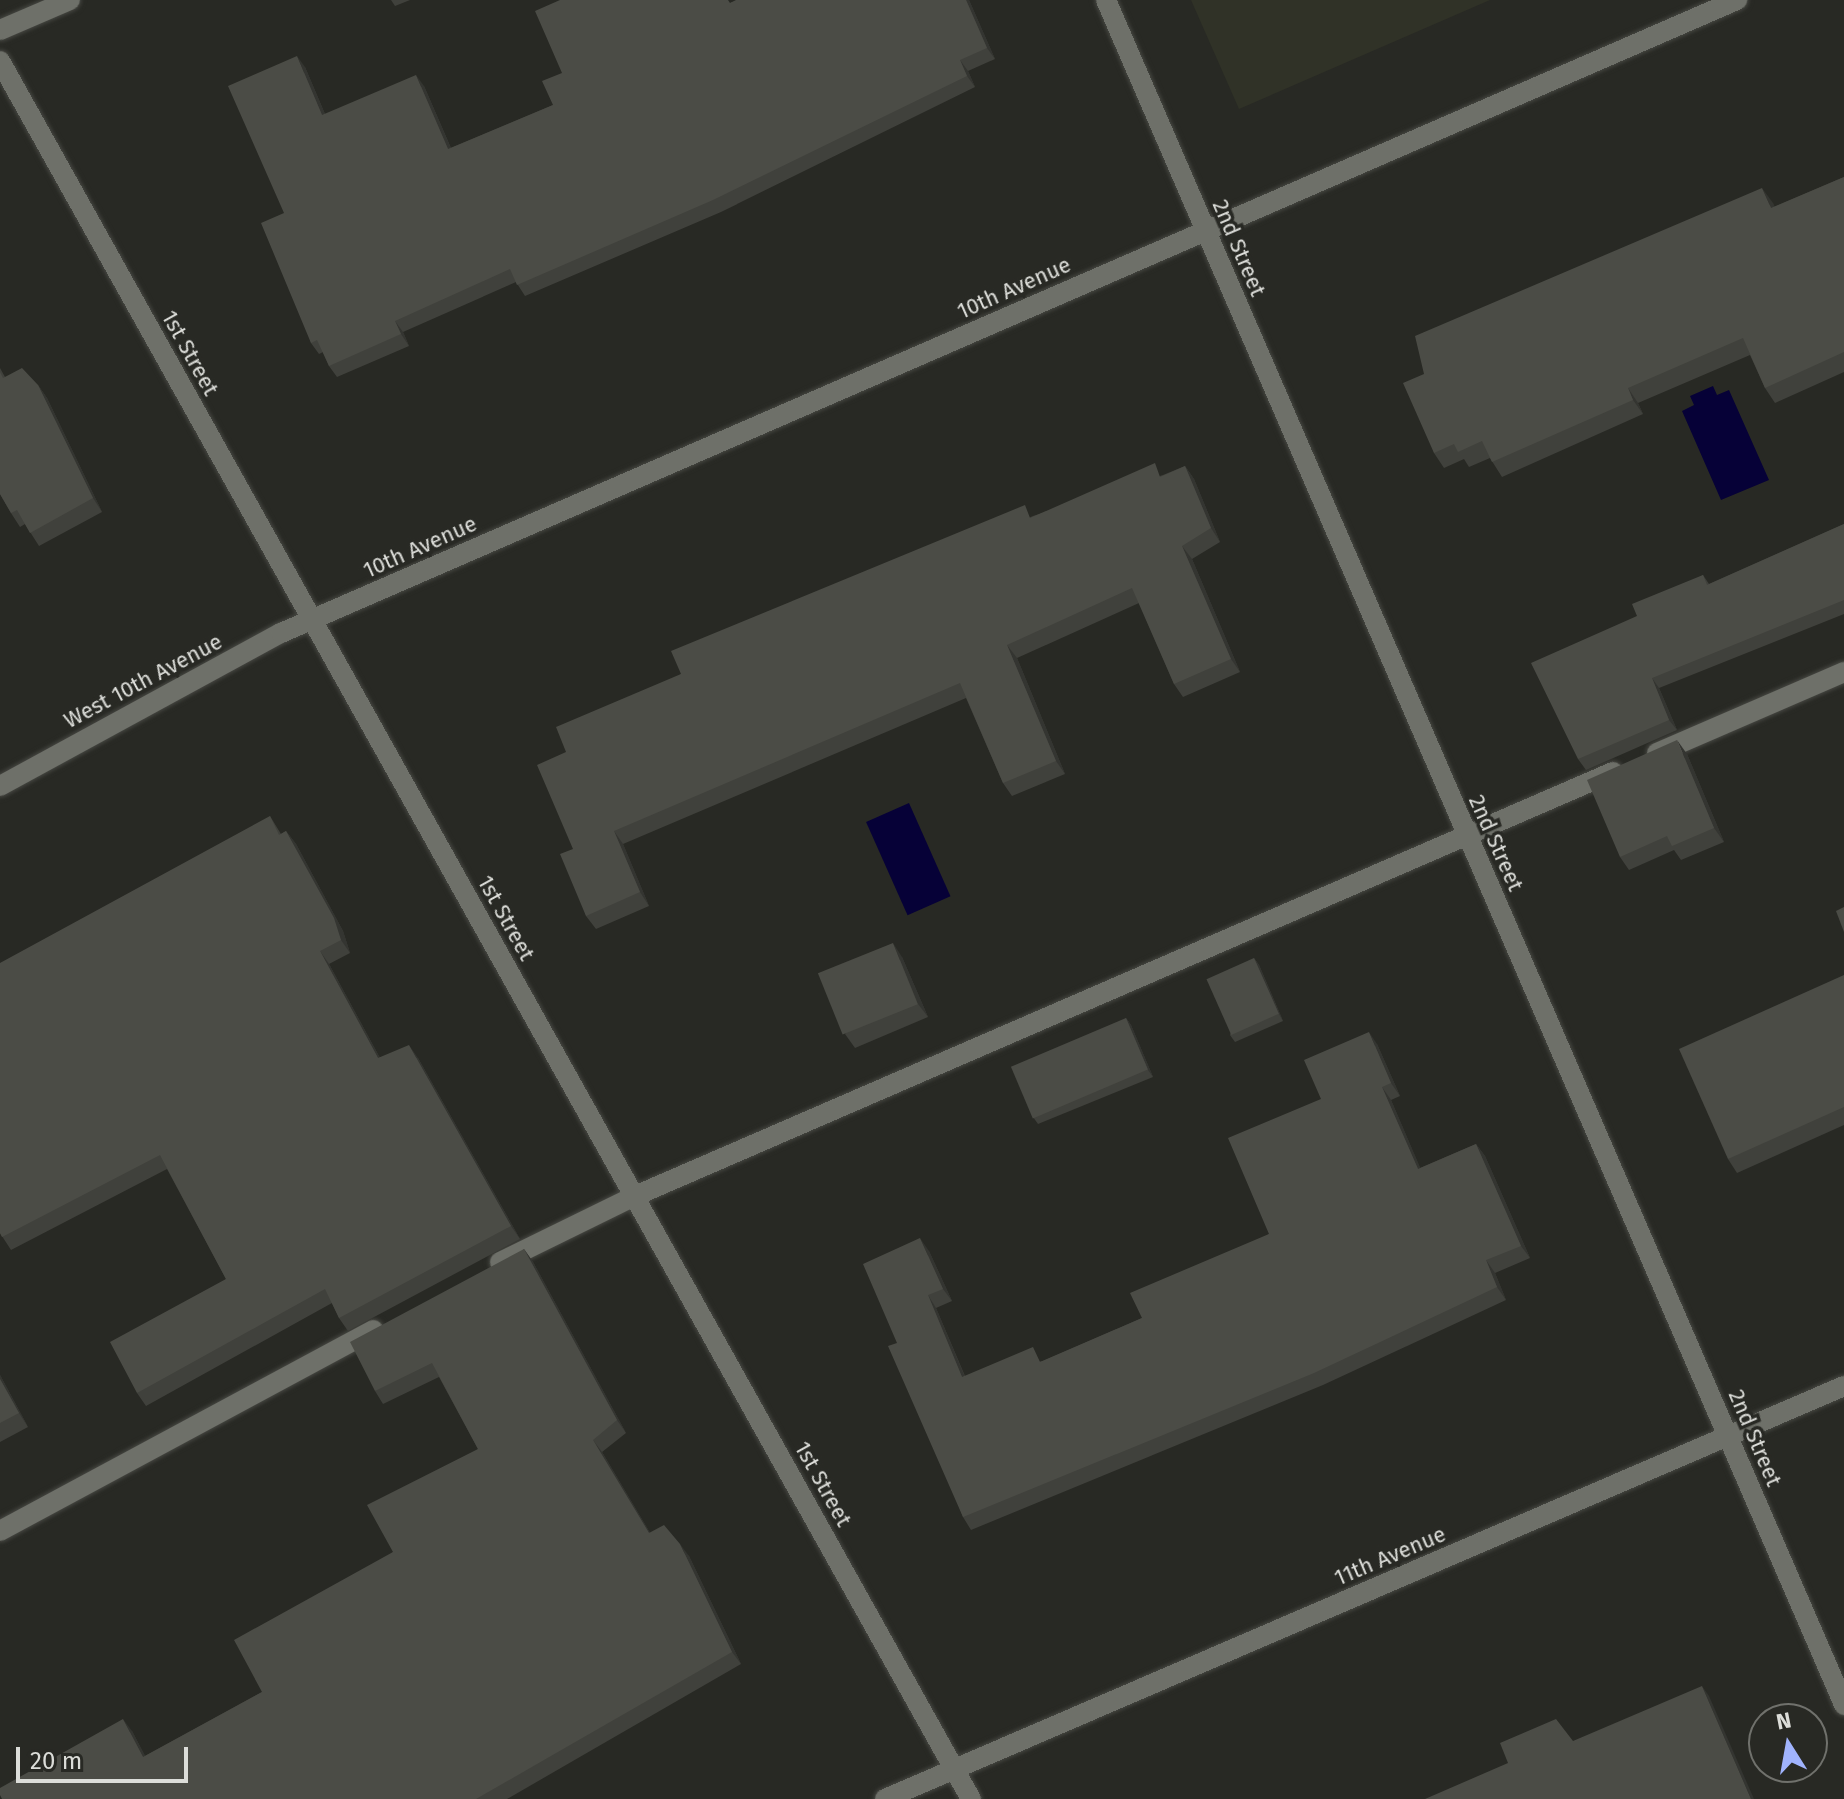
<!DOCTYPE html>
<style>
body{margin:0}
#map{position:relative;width:1844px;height:1799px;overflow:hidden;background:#282924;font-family:"Fira Sans",sans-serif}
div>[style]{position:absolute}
.built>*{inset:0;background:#303227}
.water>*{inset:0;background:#060137;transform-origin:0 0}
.roads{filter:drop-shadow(0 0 2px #464742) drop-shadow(0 0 2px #464742)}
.service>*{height:20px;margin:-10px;padding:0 10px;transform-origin:10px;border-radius:10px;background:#6e7069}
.minor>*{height:20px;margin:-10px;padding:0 10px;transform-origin:10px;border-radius:10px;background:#6e7069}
.tertiary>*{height:20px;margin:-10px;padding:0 10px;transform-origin:10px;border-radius:10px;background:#6e7069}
.wall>*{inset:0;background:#40413c}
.shaded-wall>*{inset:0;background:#343531}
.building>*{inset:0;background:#4b4c46;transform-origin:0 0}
span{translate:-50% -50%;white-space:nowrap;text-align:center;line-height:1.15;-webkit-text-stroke:7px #282924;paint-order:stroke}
.street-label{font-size:22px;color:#dcddd9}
.north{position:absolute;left:1748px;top:1703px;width:80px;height:80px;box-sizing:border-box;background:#282924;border:2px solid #70716c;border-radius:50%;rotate:349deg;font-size:22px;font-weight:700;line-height:32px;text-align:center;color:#dcddd9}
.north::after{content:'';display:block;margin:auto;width:28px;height:36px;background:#a0b3fd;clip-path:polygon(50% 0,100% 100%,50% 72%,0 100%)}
.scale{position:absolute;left:16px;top:1747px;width:172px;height:36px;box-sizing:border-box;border:4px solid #dcddd9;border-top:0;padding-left:10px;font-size:24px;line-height:28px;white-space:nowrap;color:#dcddd9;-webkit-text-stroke:6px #282924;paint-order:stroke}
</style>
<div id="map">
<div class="built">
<div style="clip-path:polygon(1191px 0,1490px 0,1239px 109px)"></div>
</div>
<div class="water">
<div style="clip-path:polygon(1713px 386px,1717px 395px,1729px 390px,1769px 480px,1721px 500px,1682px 411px,1694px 405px,1690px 396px)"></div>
<div style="left:909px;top:803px;width:102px;height:47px;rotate:66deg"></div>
</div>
<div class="roads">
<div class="service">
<div style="left:0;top:30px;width:76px;rotate:-23.2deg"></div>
<div style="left:1657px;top:753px;width:204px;rotate:-23.4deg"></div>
<div style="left:500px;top:1262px;width:150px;rotate:-26.1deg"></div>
<div style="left:635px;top:1196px;width:1066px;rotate:-23.44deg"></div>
<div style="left:0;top:1531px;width:424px;rotate:-28.3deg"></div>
</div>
<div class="minor">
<div style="left:1106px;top:0;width:1858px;rotate:66.59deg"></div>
<div style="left:0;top:786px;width:320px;rotate:-28.6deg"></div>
<div style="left:281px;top:633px;width:1588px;rotate:-23.5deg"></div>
<div style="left:885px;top:1799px;width:1044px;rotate:-23.3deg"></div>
</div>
<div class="tertiary">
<div style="left:0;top:61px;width:1991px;rotate:60.81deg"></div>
</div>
</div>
<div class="wall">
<div style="clip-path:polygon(391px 0,410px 0,395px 6px)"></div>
<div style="clip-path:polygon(969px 0,995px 59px,968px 71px,975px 87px,721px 212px,525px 296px,516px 282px,403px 332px,409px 346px,337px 377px,329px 366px,323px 352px,319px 354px,311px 343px,284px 213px,305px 67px,325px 114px,424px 86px,451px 148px,553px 105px,732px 2px)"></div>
<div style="clip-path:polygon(1844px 177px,1844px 372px,1775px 403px,1765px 388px,1750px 355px,1638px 403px,1643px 414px,1502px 477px,1490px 458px,1469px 467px,1464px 459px,1444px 468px,1434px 453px,1424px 374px,1773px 203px,1774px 207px)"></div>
<div style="clip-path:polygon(0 368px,5px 377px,38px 385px,47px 398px,102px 512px,39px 546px,25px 524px,20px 527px,11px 513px,0 494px)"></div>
<div style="clip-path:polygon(1185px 466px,1194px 479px,1220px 542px,1192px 559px,1240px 672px,1183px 697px,1174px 684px,1139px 603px,1017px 658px,1065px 774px,1012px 796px,1003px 783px,966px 698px,623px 844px,649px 906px,596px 929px,586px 916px,573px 849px,566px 752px,681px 674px,1033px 516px,1163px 475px)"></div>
<div style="clip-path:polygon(1844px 524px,1844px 614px,1659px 688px,1677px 730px,1586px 770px,1578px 759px,1637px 616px,1703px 575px,1709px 584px)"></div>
<div style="clip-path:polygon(1687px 754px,1724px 842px,1681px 860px,1674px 850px,1629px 870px,1620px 857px)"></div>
<div style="clip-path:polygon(270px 816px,281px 834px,286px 831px,296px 844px,343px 931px,350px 953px,329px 964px,380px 1058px,418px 1058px,520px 1239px,348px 1331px,339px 1318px,332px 1303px,146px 1406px,137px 1393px,226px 1279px,167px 1169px,11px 1250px,0 1233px)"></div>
<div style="clip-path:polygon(902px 957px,928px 1017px,855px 1048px,845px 1034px)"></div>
<div style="clip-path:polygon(1254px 958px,1259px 965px,1283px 1021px,1235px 1042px,1230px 1035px)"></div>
<div style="clip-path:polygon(1844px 975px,1844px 1125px,1737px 1173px,1728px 1159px)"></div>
<div style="clip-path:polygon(1126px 1018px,1131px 1025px,1153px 1077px,1038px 1124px,1033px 1117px)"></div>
<div style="clip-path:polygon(1377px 1044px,1400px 1096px,1391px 1100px,1420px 1168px,1476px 1144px,1485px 1156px,1530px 1258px,1495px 1273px,1506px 1300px,1323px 1385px,971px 1530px,963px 1517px,897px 1343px,929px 1251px,952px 1301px,936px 1308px,965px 1376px,1043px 1361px,1142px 1318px,1269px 1234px,1321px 1099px)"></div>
<div style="clip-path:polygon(524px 1249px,533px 1262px,626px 1433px,602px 1452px,650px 1533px,689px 1556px,741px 1664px,507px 1799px,2px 1799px,132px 1731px,145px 1756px,262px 1692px,393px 1552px,478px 1449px,439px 1377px,383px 1404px,375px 1391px)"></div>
<div style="clip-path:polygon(0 1375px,28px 1427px,0 1442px)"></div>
</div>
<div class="shaded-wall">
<div style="clip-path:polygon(966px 0,969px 0,995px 59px,987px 48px)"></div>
<div style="clip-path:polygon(297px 56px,305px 67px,330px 126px,322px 115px)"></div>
<div style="clip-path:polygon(960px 60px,968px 71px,975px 87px,967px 76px)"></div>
<div style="clip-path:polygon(416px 75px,424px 86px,456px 160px,448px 149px)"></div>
<div style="clip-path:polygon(1762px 188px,1773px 203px,1782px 223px,1771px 208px)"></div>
<div style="clip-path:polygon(395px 321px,403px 332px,409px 346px,401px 334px)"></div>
<div style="clip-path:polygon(38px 385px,47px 398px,102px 512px,93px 498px)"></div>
<div style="clip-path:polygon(1628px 388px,1638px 403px,1643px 414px,1633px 400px)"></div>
<div style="clip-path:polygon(1185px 466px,1194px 479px,1220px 542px,1211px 528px)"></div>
<div style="clip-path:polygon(1182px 546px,1192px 559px,1240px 672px,1231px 659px)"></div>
<div style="clip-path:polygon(1007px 645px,1017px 658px,1065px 774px,1056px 761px)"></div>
<div style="clip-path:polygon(1652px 678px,1659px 688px,1677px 730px,1669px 720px)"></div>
<div style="clip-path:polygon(1677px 740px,1687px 754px,1724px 842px,1714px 828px)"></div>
<div style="clip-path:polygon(286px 831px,296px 844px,343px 931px,350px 953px,341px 940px)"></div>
<div style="clip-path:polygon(614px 831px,623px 844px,649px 906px,640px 892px)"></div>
<div style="clip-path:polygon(893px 943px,902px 957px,928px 1017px,918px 1004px)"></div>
<div style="clip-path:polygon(320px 951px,329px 964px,387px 1071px,378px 1058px)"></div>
<div style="clip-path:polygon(1254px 958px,1259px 965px,1283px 1021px,1279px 1014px)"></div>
<div style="clip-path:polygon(1126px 1018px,1131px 1025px,1153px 1077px,1148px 1070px)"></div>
<div style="clip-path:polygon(1369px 1032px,1377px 1044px,1400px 1096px,1391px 1083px)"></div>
<div style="clip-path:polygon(409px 1045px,418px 1058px,520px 1239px,511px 1226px)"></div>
<div style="clip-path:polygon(1382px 1087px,1391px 1100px,1426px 1181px,1418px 1169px)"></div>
<div style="clip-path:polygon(1476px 1144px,1485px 1156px,1530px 1258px,1521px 1246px)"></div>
<div style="clip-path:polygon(920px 1238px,929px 1251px,952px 1301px,943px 1289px)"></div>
<div style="clip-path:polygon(524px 1249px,533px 1262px,626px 1433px,617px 1420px)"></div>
<div style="clip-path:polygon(1486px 1260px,1495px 1273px,1506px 1300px,1497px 1287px)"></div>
<div style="clip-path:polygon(928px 1295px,936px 1308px,970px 1389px,962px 1377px)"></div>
<div style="clip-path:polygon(0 1375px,28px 1427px,19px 1413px,0 1379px)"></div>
<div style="clip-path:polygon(593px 1440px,602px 1452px,658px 1546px,649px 1533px)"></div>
<div style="clip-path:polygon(680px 1544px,689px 1556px,741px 1664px,732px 1652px)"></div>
<div style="clip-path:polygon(1702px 1686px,1709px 1696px,1754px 1799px,1751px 1799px)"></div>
<div style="clip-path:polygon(123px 1719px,132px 1731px,152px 1769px,143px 1757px)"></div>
</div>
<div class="building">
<div style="clip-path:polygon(560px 0,728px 0,730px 3px,736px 0,966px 0,987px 48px,960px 60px,967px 76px,713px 200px,517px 285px,510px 269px,395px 321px,401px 334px,329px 366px,317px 340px,311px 343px,261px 223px,284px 213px,228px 86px,297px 56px,322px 115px,416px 75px,448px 149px,553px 105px,542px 81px,562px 73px,535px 11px)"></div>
<div style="clip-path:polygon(1844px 177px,1844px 352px,1765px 388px,1743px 338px,1628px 388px,1633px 400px,1492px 462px,1482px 441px,1458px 452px,1454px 444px,1434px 453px,1403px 383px,1424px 374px,1415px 336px,1762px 188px,1771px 208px)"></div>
<div style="clip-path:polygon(22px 368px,38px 385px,93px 498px,30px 533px,17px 510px,11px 513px,0 494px,0 372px,3px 378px)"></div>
<div style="clip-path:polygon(1155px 463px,1160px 477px,1185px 466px,1211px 528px,1182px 546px,1231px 659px,1174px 684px,1132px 588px,1007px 645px,1056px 761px,1003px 783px,960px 683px,614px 831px,640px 892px,586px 916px,560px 854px,573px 849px,537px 765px,566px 752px,556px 727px,681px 674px,671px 651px,1025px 505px,1030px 518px)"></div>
<div style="clip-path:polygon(1844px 524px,1844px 600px,1652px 678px,1669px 720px,1578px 759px,1531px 663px,1637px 616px,1632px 604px,1703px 575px,1707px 585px)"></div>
<div style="clip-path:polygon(1677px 740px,1714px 828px,1672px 846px,1667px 836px,1620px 857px,1587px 780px)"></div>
<div style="clip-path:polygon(270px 816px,279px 835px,286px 831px,334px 918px,341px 940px,320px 951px,378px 1058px,409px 1045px,511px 1226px,339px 1318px,325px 1289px,137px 1393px,110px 1342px,226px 1279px,160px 1155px,2px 1237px,0 1233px,0 963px)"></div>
<div style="clip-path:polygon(1844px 907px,1844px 932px,1836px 911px)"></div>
<div style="left:893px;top:943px;width:66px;height:81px;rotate:68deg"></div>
<div style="left:1254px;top:958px;width:61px;height:52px;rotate:66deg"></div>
<div style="clip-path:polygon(1844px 975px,1844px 1107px,1728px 1159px,1679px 1049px)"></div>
<div style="left:1126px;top:1018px;width:56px;height:125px;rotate:67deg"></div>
<div style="clip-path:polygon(1369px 1032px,1391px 1083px,1382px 1087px,1418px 1169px,1476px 1144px,1521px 1246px,1486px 1260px,1497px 1287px,1314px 1373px,963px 1517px,888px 1346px,897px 1343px,863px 1264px,920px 1238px,943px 1289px,928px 1295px,962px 1377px,1033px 1347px,1040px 1362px,1142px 1318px,1130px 1293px,1269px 1234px,1228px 1138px,1321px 1099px,1304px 1060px)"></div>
<div style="clip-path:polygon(524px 1249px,617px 1420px,593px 1440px,649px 1533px,664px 1525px,680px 1544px,732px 1652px,476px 1799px,2px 1799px,0 1795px,0 1788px,123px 1719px,143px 1757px,262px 1692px,234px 1640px,393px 1552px,367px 1505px,478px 1449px,432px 1363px,375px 1391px,350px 1342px)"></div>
<div style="clip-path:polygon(0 1379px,19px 1413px,0 1423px)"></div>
<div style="clip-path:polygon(1702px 1686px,1751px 1799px,1425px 1799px,1508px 1763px,1500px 1743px,1556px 1719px,1573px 1741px)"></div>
</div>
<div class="street-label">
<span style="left:1239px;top:248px;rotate:67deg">2nd Street</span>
<span style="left:1014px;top:288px;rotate:-24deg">10th Avenue</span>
<span style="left:190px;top:353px;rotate:61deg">1st Street</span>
<span style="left:420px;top:547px;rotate:-24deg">10th Avenue</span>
<span style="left:143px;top:681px;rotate:-28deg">West 10th Avenue</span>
<span style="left:1496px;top:843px;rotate:66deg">2nd Street</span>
<span style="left:506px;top:918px;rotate:61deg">1st Street</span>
<span style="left:1755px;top:1438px;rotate:67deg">2nd Street</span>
<span style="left:823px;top:1484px;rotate:61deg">1st Street</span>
<span style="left:1390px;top:1556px;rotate:-23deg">11th Avenue</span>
</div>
<div class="north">N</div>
<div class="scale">20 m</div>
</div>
